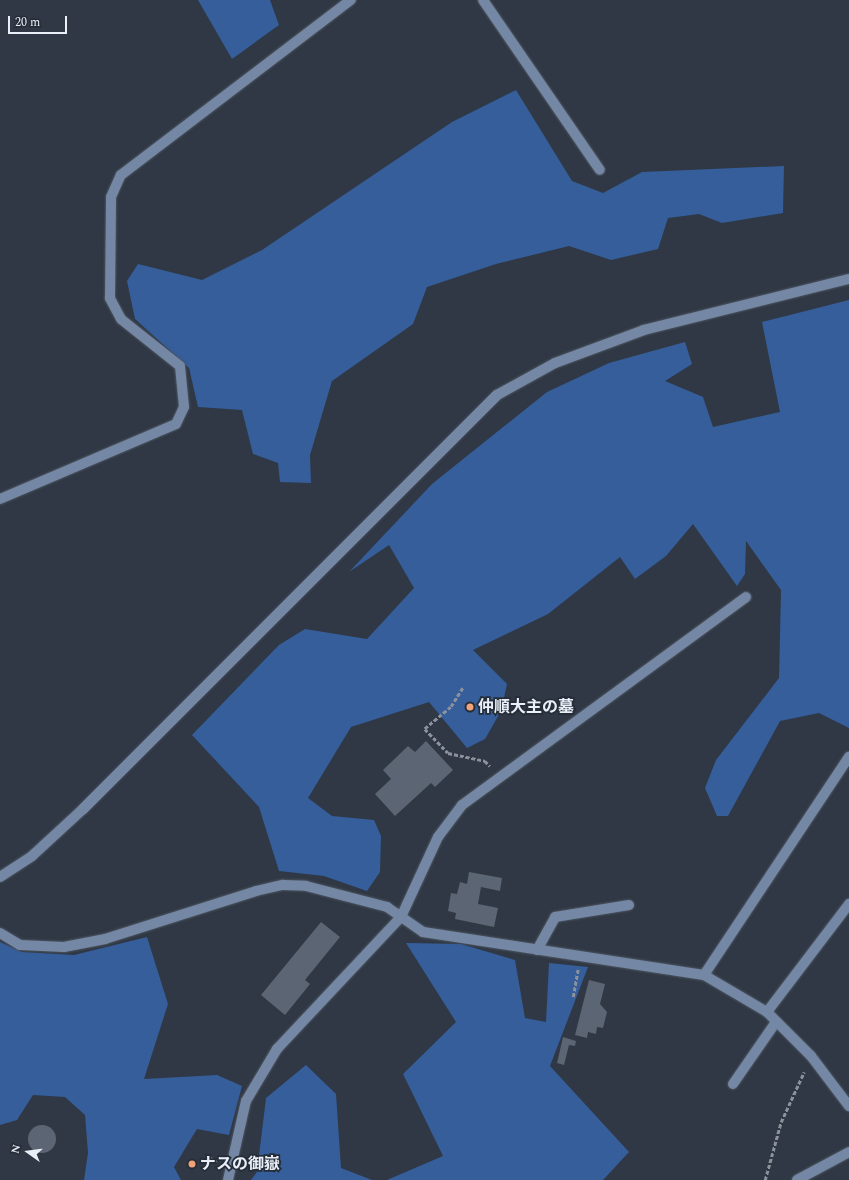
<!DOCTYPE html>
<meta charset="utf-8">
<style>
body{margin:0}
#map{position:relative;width:849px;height:1180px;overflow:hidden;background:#2f3844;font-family:Spectral,"Noto Sans JP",serif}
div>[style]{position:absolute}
.forest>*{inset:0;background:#355e9b}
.building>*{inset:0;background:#5c6573}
.round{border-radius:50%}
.path>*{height:2.5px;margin-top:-1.25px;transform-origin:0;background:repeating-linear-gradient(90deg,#8b929c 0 4px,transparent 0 6px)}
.roads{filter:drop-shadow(0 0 1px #4d5561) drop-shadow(0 0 1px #4d5561)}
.minor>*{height:10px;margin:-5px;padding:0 5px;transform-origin:5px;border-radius:5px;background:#7487a4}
.dots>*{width:11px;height:11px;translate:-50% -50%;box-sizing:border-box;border:2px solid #252d39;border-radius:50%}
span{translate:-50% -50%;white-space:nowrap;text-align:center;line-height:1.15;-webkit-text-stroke:3.5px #252d39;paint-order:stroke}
.poi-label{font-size:16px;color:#eaeff7;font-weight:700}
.left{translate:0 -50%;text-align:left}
.north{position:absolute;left:8px;top:1132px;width:40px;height:40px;-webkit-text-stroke:3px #252d39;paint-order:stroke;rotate:284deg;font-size:11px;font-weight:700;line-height:16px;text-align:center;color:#eaeff7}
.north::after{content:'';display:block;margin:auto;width:14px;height:18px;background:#eaeff7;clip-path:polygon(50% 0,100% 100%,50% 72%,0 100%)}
.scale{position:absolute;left:8px;top:16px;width:59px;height:18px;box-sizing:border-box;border:2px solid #eaeff7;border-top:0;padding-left:5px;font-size:12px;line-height:14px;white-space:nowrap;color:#eaeff7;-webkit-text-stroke:3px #252d39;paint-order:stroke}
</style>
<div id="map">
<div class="forest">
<div style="clip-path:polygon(198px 0,270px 0,279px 25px,232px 59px)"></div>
<div style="clip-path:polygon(516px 90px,572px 181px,603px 193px,642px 172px,784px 166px,783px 213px,722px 223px,699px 214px,668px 218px,658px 249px,611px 260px,569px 246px,496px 264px,427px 287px,413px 324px,332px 381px,310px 455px,311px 483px,280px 482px,278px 463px,253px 454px,242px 410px,198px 407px,189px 368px,135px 319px,127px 281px,138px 264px,202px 280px,262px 250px,452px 122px)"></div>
<div style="clip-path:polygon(849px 300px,849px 728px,819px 713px,780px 721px,728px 816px,717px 816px,705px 788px,716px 760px,779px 678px,781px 590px,746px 541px,745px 574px,737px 586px,693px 524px,666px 556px,635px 579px,620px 557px,548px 614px,473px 650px,507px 684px,501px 711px,485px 739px,467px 748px,429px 702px,351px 727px,308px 798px,332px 816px,374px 820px,381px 836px,380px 872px,367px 891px,324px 876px,279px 871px,259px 807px,192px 735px,279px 645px,305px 629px,367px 639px,414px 588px,389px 545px,349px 572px,432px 484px,547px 392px,609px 363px,685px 342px,692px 364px,665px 381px,703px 397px,713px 427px,780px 412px,762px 322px)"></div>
<div style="clip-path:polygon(147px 937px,168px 1004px,144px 1079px,217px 1075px,242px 1086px,229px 1135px,197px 1129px,174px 1167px,181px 1180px,84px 1180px,88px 1153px,85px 1115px,65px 1097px,33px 1095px,17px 1120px,0 1125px,0 942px,22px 952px,74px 955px)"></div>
<div style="clip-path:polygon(406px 943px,461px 944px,515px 960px,525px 1018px,546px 1022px,549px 963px,588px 967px,550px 1066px,629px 1152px,603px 1180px,387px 1180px,443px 1156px,403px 1074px,456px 1022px)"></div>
<div style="clip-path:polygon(306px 1065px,336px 1094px,341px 1168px,372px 1180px,251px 1180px,257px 1172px,266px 1098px)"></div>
</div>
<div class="building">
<div style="clip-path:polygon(426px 741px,453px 770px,435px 787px,431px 783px,395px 816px,375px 794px,391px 779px,383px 770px,408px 746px,415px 752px)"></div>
<div style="clip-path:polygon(469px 872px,502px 878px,500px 891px,481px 887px,478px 904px,498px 908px,494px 927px,455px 919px,456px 913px,448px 911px,451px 893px,457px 894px,460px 882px,467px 884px)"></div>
<div style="clip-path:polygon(321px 922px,340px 937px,305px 980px,310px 984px,285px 1015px,261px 995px)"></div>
<div style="clip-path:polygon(589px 980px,605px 984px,600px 1004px,607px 1012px,603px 1028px,597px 1027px,596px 1034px,588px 1032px,587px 1038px,575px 1035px)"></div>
<div style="clip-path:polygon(563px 1037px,576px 1041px,575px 1046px,569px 1045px,564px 1065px,557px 1063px)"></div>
<div class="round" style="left:28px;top:1125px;width:28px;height:28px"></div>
</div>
<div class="path">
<div style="left:463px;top:688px;width:22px;rotate:122deg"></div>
<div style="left:451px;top:707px;width:34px;rotate:140deg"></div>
<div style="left:425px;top:729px;width:33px;rotate:46deg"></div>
<div style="left:448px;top:753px;width:38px;rotate:12deg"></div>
<div style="left:485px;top:761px;width:7px;rotate:45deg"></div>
<div style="left:573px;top:997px;width:28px;rotate:-80deg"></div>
<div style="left:209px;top:1157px;width:9px;rotate:32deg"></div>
<div style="left:765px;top:1180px;width:60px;rotate:-74.6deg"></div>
<div style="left:781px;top:1122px;width:55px;rotate:-65.3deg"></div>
</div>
<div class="roads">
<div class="minor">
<div style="left:483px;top:0;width:206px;rotate:55.5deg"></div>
<div style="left:0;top:499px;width:191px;rotate:-23.1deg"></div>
<div style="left:176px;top:424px;width:19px;rotate:-65deg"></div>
<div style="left:184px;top:407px;width:41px;rotate:-95.6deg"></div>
<div style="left:180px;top:366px;width:75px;rotate:-141.5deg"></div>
<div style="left:121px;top:319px;width:24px;rotate:-118deg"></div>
<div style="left:110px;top:298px;width:101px;rotate:-89.4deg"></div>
<div style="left:111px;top:197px;width:24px;rotate:-66deg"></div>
<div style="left:121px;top:175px;width:289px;rotate:-37.3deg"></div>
<div style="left:0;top:877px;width:38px;rotate:-33deg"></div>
<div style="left:32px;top:856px;width:69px;rotate:-42.7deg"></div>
<div style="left:83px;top:809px;width:585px;rotate:-45deg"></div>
<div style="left:497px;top:395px;width:66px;rotate:-28.9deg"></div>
<div style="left:555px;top:363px;width:95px;rotate:-20.3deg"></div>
<div style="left:644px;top:330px;width:211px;rotate:-14deg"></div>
<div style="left:0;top:933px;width:23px;rotate:31deg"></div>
<div style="left:20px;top:945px;width:44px;rotate:2.6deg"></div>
<div style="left:64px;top:947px;width:42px;rotate:-11deg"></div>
<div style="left:105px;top:939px;width:158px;rotate:-17.6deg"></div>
<div style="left:256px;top:891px;width:28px;rotate:-13deg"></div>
<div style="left:283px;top:885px;width:23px;rotate:2deg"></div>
<div style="left:306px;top:886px;width:84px;rotate:14.5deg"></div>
<div style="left:387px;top:907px;width:44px;rotate:34.8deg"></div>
<div style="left:423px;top:932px;width:284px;rotate:8.7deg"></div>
<div style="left:704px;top:975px;width:73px;rotate:30.4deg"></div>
<div style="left:767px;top:1012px;width:62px;rotate:45deg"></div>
<div style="left:811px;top:1056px;width:63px;rotate:52.8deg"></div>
<div style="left:537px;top:950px;width:38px;rotate:-61deg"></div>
<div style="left:555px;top:917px;width:75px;rotate:-9.2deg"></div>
<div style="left:704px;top:975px;width:262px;rotate:-56.4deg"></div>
<div style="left:767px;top:1012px;width:136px;rotate:-52.8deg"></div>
<div style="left:733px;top:1084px;width:75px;rotate:-55.3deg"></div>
<div style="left:228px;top:1180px;width:81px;rotate:-77.2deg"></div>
<div style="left:246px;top:1101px;width:61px;rotate:-59.2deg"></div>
<div style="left:277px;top:1049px;width:181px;rotate:-46.8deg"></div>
<div style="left:401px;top:917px;width:88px;rotate:-65.2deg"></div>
<div style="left:438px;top:837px;width:40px;rotate:-53deg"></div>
<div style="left:462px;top:805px;width:352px;rotate:-36.2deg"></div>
<div style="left:797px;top:1180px;width:59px;rotate:-28.3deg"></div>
</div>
</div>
<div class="dots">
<div style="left:470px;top:707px;background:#f0a279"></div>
<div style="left:192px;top:1164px;background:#f0a279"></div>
</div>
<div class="poi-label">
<span class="left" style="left:478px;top:707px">仲順大主の墓</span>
<span class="left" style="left:200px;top:1164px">ナスの御嶽</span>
</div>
<div class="north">N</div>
<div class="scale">20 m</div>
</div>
